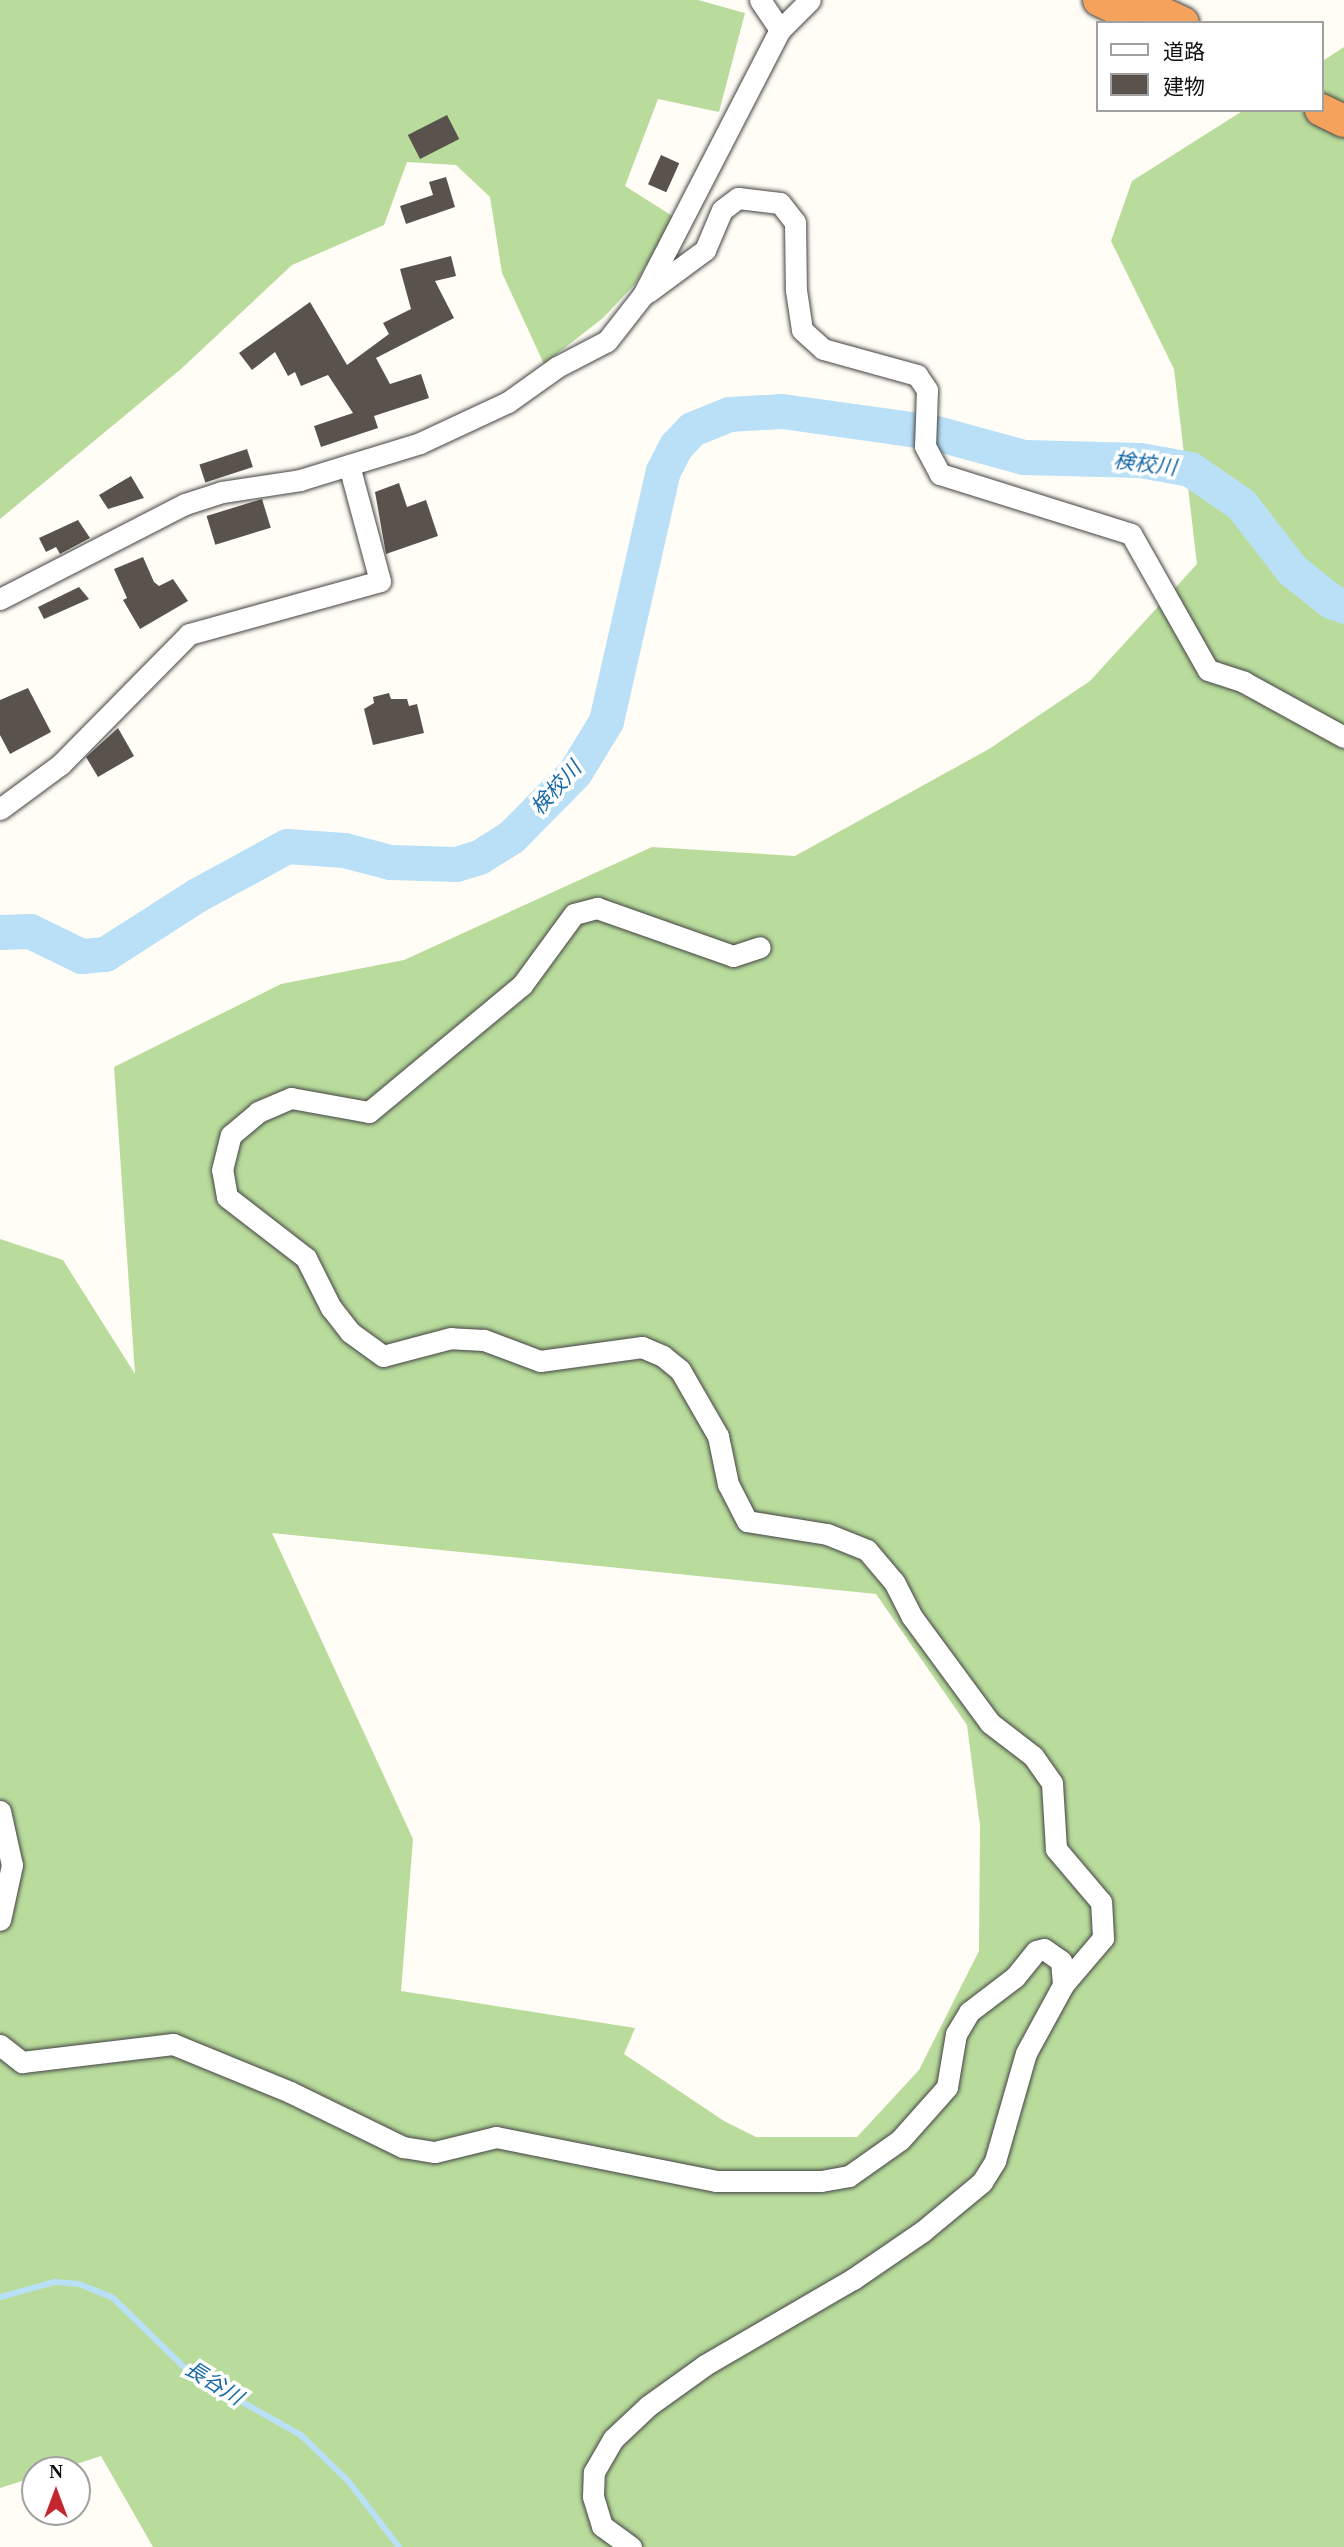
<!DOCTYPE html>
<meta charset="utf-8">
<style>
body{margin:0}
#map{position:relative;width:1344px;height:2547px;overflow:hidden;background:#fffdf5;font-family:"Times New Roman","Noto Sans JP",serif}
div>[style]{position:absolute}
.forest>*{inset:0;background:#b9dc9c}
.stream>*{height:6px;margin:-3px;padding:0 3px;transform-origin:3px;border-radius:3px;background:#b9e0f7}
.river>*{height:35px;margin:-17.5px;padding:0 17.5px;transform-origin:17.5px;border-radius:17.5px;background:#b9e0f7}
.building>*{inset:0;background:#5a524d;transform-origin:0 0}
.roads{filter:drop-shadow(0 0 2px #444) drop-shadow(0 0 2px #444)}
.minor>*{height:21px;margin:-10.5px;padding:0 10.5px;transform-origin:10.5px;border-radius:10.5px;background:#fff}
.highway>*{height:32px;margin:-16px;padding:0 16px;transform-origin:16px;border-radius:16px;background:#f5a25d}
span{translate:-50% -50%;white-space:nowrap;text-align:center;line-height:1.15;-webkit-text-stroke:7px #fff;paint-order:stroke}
.water-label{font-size:21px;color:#1768a6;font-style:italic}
.legend{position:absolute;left:1096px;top:21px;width:228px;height:91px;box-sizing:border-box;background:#fff;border:2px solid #a0a0a0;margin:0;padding:9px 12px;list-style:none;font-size:21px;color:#111}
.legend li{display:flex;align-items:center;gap:14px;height:35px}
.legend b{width:35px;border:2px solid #a0a0a0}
.north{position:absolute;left:21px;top:2456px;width:70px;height:70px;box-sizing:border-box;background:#fff;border:2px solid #a0a0a0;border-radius:50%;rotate:0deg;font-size:19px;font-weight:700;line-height:28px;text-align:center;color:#111}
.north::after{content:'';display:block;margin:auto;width:24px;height:32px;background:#c4262e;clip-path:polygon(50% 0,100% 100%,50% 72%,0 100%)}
</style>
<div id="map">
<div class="forest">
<div style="clip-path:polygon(0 0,698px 0,745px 13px,719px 112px,658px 99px,625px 186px,674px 217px,636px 283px,603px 318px,544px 364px,502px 273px,490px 197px,456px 165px,407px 162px,384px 225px,292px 265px,181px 369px,0 519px)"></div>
<div style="clip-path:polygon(evenodd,1344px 47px,1344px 2547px,153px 2547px,101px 2456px,58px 2470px,35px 2470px,35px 2477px,0 2488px,0 1239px,63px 1260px,135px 1374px,114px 1067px,281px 984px,404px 960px,652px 847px,795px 856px,989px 749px,1090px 681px,1197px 564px,1174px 369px,1111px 241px,1132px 181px,1244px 110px,1321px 110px,1321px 62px,1344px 47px,272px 1533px,876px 1594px,967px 1725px,980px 1826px,979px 1951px,919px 2070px,857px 2137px,756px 2137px,724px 2121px,624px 2054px,635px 2028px,401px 1991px,413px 1839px,272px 1533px)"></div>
</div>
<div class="stream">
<div style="left:0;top:2297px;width:57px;rotate:-15.3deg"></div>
<div style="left:55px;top:2282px;width:24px;rotate:5deg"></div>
<div style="left:79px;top:2284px;width:35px;rotate:22deg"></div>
<div style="left:112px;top:2297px;width:107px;rotate:44.2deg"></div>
<div style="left:189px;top:2372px;width:129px;rotate:29.4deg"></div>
<div style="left:301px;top:2435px;width:67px;rotate:44.4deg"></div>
<div style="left:349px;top:2482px;width:82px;rotate:52.4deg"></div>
</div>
<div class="river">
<div style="left:936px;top:433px;width:91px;rotate:15.3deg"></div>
<div style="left:1024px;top:457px;width:116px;rotate:1.5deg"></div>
<div style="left:1140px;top:460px;width:51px;rotate:10.2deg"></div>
<div style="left:1190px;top:469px;width:62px;rotate:34.5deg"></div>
<div style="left:1241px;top:504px;width:83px;rotate:52.3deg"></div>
<div style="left:1292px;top:570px;width:50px;rotate:38.5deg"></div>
<div style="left:1331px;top:601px;width:14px;rotate:21deg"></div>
<div style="left:0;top:932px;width:30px;rotate:-2deg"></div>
<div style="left:30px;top:931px;width:57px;rotate:26.1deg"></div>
<div style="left:81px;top:956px;width:24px;rotate:-5deg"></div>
<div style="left:105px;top:954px;width:109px;rotate:-32.7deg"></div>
<div style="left:197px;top:895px;width:102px;rotate:-28.6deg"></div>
<div style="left:287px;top:846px;width:57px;rotate:4deg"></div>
<div style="left:344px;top:850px;width:48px;rotate:14.6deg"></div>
<div style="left:390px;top:862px;width:66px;rotate:1.7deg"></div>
<div style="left:456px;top:864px;width:24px;rotate:-17deg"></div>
<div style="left:479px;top:857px;width:38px;rotate:-32deg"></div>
<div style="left:511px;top:837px;width:91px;rotate:-45.4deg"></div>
<div style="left:575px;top:772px;width:60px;rotate:-58.7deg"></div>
<div style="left:606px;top:721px;width:256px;rotate:-77.2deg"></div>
<div style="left:663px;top:471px;width:28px;rotate:-63deg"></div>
<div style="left:676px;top:446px;width:23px;rotate:-47deg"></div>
<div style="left:692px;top:429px;width:40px;rotate:-22deg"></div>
<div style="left:729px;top:414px;width:53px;rotate:-3.2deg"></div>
<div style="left:782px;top:411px;width:136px;rotate:8deg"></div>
</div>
<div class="building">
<div style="left:447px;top:115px;width:27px;height:44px;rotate:63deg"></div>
<div style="left:661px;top:155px;width:20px;height:32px;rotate:24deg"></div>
<div style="clip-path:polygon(446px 177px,455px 207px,406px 224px,400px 206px,433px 195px,429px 182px)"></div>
<div style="clip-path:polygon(451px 256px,456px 276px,435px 281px,454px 318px,376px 358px,390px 384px,421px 374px,429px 398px,374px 416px,378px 428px,321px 447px,314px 426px,353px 413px,328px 375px,301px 386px,295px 372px,288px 376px,275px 352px,252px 370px,239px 353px,310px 302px,347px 365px,389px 334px,383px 323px,411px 309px,400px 269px)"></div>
<div style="left:247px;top:449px;width:19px;height:50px;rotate:72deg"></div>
<div style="clip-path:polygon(131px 476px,144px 498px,108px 509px,99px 495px)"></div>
<div style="clip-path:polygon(399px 483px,407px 507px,426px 500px,438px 536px,386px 554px,375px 492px)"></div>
<div style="left:262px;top:499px;width:30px;height:58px;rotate:73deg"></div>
<div style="clip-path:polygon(78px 520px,90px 538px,60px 554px,56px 547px,46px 552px,39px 538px)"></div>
<div style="clip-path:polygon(143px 557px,154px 582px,159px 586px,173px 579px,188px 601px,140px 629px,123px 600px,127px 598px,114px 569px)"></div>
<div style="clip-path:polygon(79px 587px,89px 599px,44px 619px,38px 607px)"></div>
<div style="clip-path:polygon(28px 688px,51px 732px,10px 754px,0 735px,0 700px)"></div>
<div style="clip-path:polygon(389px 693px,391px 699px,407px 699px,409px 706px,417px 704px,424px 733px,373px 745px,364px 709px,374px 703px,373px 697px)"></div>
<div style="clip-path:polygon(118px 728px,134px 756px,98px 777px,86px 757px)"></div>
</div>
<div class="roads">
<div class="minor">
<div style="left:760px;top:0;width:36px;rotate:56deg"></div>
<div style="left:648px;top:292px;width:71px;rotate:-36.4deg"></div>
<div style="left:705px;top:250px;width:43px;rotate:-67deg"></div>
<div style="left:722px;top:210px;width:20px;rotate:-37deg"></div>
<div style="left:738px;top:198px;width:42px;rotate:6.8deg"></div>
<div style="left:780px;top:203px;width:24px;rotate:52deg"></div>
<div style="left:795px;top:222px;width:68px;rotate:89.2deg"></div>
<div style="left:796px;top:290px;width:40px;rotate:81.5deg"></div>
<div style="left:802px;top:330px;width:28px;rotate:42deg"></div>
<div style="left:823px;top:349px;width:98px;rotate:15.5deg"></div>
<div style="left:917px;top:375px;width:18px;rotate:56deg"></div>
<div style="left:927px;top:390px;width:56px;rotate:92deg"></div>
<div style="left:925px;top:446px;width:32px;rotate:62deg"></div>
<div style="left:940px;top:474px;width:200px;rotate:17.4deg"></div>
<div style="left:1131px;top:534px;width:156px;rotate:60.5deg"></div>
<div style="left:1208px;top:670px;width:38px;rotate:18deg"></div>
<div style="left:1244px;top:682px;width:114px;rotate:28.8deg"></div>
<div style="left:0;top:599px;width:208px;rotate:-27.2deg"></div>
<div style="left:185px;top:504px;width:39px;rotate:-18deg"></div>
<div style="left:222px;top:492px;width:79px;rotate:-8.7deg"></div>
<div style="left:300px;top:480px;width:126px;rotate:-17.1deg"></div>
<div style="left:420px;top:443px;width:97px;rotate:-25deg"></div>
<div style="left:508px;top:402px;width:60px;rotate:-35.5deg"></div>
<div style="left:557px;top:367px;width:56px;rotate:-27.5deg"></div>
<div style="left:607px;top:341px;width:58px;rotate:-52deg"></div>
<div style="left:643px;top:295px;width:298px;rotate:-62.7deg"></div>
<div style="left:780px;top:30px;width:42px;rotate:-45deg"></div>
<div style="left:0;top:809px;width:76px;rotate:-36.4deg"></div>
<div style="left:61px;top:764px;width:182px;rotate:-45.4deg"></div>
<div style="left:189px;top:634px;width:198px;rotate:-15.5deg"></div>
<div style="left:380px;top:581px;width:120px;rotate:-105deg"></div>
<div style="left:0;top:1811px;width:55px;rotate:77.5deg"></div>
<div style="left:12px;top:1865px;width:56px;rotate:102.3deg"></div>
<div style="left:0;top:2045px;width:28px;rotate:38deg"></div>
<div style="left:22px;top:2062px;width:152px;rotate:-6.8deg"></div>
<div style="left:173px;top:2044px;width:126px;rotate:22.3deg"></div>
<div style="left:290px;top:2092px;width:126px;rotate:26deg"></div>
<div style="left:403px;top:2147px;width:32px;rotate:9deg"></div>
<div style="left:435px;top:2152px;width:63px;rotate:-13.8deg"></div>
<div style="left:496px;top:2137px;width:224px;rotate:11.3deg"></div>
<div style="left:716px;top:2181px;width:105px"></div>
<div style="left:821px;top:2181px;width:28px;rotate:-10deg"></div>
<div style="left:849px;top:2176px;width:62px;rotate:-35.2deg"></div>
<div style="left:900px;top:2140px;width:71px;rotate:-48.4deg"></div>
<div style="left:947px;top:2087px;width:54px;rotate:-80.4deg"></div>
<div style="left:956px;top:2034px;width:26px;rotate:-59deg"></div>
<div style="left:969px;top:2012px;width:58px;rotate:-37.3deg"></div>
<div style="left:1015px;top:1977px;width:33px;rotate:-51deg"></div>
<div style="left:1036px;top:1951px;width:8px;rotate:-14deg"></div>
<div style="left:1044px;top:1949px;width:21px;rotate:35deg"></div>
<div style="left:1061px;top:1961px;width:24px;rotate:85deg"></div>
<div style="left:631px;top:2547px;width:36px;rotate:-144deg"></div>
<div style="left:602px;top:2526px;width:31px;rotate:-107deg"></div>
<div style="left:593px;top:2496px;width:24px;rotate:-88deg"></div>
<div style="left:594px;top:2472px;width:38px;rotate:-60deg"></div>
<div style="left:613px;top:2439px;width:48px;rotate:-43.3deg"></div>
<div style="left:648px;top:2406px;width:70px;rotate:-35.7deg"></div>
<div style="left:705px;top:2365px;width:171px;rotate:-30.2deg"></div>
<div style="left:853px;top:2279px;width:85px;rotate:-34.4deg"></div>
<div style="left:923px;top:2231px;width:77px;rotate:-39.7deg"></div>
<div style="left:982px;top:2182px;width:25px;rotate:-58deg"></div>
<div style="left:995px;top:2161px;width:112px;rotate:-74deg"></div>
<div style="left:1026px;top:2053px;width:77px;rotate:-61.4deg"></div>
<div style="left:1063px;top:1985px;width:62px;rotate:-49.6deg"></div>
<div style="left:1103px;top:1938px;width:36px;rotate:-93deg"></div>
<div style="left:1101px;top:1902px;width:70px;rotate:-130.3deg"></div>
<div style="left:1056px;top:1849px;width:66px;rotate:-93.5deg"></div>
<div style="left:1052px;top:1783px;width:33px;rotate:-125deg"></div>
<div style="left:1033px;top:1756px;width:54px;rotate:-142.5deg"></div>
<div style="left:990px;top:1723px;width:132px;rotate:-126.3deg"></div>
<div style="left:912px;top:1617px;width:39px;rotate:-117deg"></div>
<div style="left:894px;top:1582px;width:42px;rotate:-130.2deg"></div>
<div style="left:867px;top:1550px;width:43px;rotate:-158.2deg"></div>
<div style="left:827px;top:1534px;width:81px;rotate:-170.8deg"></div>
<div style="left:747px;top:1521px;width:42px;rotate:-117.2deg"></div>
<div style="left:728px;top:1484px;width:49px;rotate:-101.8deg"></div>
<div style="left:718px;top:1436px;width:76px;rotate:-119.9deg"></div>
<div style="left:680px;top:1370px;width:22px;rotate:-141deg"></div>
<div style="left:663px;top:1356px;width:23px;rotate:-157deg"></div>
<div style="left:642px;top:1347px;width:103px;rotate:172.2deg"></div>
<div style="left:540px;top:1361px;width:60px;rotate:-159.4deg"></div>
<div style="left:484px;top:1340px;width:33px;rotate:-177deg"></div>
<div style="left:451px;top:1338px;width:70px;rotate:165.2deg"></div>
<div style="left:383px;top:1356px;width:41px;rotate:-144deg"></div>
<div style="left:350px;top:1332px;width:31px;rotate:-128deg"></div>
<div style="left:331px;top:1308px;width:56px;rotate:-116.6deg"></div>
<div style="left:306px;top:1258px;width:100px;rotate:-142.3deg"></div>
<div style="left:227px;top:1197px;width:27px;rotate:-100deg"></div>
<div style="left:222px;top:1170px;width:36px;rotate:-76deg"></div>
<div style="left:231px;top:1135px;width:35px;rotate:-40deg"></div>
<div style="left:258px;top:1112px;width:36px;rotate:-23deg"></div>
<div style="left:291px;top:1098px;width:79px;rotate:10.2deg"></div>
<div style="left:369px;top:1112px;width:199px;rotate:-39.7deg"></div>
<div style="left:522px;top:985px;width:88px;rotate:-53.8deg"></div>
<div style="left:574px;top:914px;width:24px;rotate:-15deg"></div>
<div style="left:597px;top:908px;width:144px;rotate:19.4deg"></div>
<div style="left:733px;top:956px;width:28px;rotate:-18deg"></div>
</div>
<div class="highway">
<div style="left:1099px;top:0;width:54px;rotate:25.1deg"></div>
<div style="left:1134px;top:0;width:54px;rotate:25.1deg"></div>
<div style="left:1321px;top:110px;width:25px;rotate:26deg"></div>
</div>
</div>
<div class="water-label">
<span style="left:1145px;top:464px;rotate:7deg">検校川</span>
<span style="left:556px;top:788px;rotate:-48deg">検校川</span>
<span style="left:214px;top:2383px;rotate:32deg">長谷川</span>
</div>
<ul class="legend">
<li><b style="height:9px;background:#fff"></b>道路</li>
<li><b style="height:19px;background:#5a524d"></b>建物</li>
</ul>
<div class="north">N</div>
</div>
